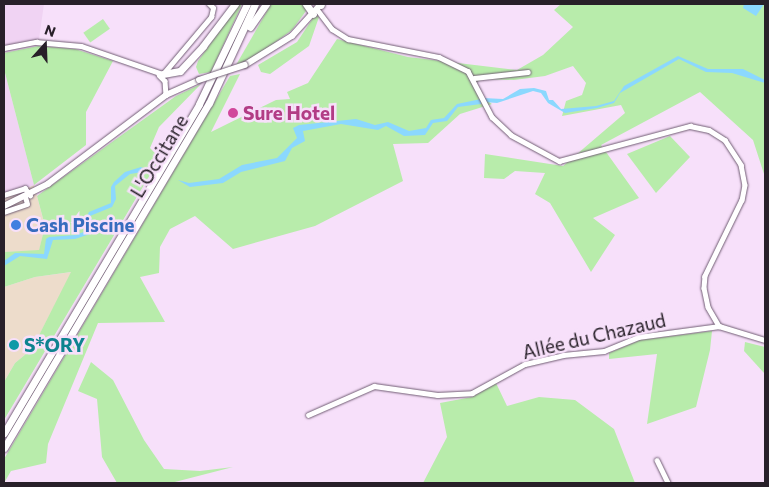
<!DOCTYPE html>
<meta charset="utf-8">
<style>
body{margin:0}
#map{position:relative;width:769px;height:487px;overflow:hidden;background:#f7e0fa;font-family:Commissioner,sans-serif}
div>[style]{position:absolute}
.commercial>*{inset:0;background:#eddccb}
.built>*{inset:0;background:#f0d3f3}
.green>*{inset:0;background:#b8ecab;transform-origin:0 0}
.water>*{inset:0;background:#8bd8fe}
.roads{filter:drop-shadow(0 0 1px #715d74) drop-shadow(0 0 1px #715d74)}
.minor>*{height:4.5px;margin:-2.25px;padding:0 2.25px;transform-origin:2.25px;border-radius:2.25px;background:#fff}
.major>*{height:5.5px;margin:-2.75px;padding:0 2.75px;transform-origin:2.75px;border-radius:2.75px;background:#fff}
.highway>*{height:7px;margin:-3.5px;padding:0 3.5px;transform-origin:3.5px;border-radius:3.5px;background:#fff}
.bridges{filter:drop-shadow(0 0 1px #715d74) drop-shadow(0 0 1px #715d74)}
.major-bridge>*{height:5.5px;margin:-2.75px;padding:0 2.75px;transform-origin:2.75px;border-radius:2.75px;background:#fff}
.dots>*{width:14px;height:14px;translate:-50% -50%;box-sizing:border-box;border:2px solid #f7e0fa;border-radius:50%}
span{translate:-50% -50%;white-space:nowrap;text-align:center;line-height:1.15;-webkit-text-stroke:5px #f7e0fa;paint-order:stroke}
.hotel-label{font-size:19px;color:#b23c85;font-weight:700}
.left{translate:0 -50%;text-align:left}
.street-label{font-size:19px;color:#282029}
.shop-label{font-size:19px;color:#366cbe;font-weight:700}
.culture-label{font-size:19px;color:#0d838f;font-weight:700}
.frame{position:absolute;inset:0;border:5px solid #282029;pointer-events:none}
.north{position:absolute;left:20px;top:20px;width:50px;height:50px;-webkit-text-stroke:4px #f7e0fa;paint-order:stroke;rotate:20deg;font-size:14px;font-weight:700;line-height:20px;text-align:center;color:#282029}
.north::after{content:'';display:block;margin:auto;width:18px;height:22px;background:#282029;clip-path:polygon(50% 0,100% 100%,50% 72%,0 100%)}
</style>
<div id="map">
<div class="commercial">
<div style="clip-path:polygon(34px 185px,45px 226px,39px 251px,4px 252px,4px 198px)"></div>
<div style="clip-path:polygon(72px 272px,32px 349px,15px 363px,4px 382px,4px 287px,35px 277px)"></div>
</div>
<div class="built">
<div style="clip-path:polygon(4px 4px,44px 4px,38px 46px,4px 53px)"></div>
<div style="clip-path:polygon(4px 69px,34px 185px,4px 198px)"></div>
</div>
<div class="green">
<div style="clip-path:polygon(239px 4px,242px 4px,211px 72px,199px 74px,196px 67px,198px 61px)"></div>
<div style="clip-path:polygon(271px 4px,304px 4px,306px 11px,292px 30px,254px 58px,236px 65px)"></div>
<div style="clip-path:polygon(561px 4px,765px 4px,765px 177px,753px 140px,700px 92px,601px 145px,639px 198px,593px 218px,615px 235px,591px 272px,550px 203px,535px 194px,545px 173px,515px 171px,504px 179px,484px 178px,485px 154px,563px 166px,625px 113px,621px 105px,562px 116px,566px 101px,582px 95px,586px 83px,573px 66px,545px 76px,514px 80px,481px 79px,474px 85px,478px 94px,492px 104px,460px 114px,428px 143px,393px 144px,403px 181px,315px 226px,233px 249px,195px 216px,170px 229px,160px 247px,159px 273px,140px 277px,165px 322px,98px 323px,48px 444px,46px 463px,11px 471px,4px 483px,4px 459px,230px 76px,240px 74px,211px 132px,276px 100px,290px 99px,287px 92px,308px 83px,337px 39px,408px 57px,517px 70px,543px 55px,573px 27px,554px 10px)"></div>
<div style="clip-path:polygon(315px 15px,319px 17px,309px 46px,270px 74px,261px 72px,258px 65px,297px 42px)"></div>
<div style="left:103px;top:19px;width:12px;height:24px;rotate:55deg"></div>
<div style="clip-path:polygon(38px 46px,75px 49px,113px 61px,86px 112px,86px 145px,34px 185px,4px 69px,4px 53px)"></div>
<div style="clip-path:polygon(201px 84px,159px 127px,150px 148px,160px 158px,4px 420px,4px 382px,15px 363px,32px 349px,71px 272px,35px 277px,4px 287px,4px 252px,39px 250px,45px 226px,37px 196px,176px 96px)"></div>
<div style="clip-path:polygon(670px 136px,690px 157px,656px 193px,627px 154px)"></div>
<div style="clip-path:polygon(712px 331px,710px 350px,696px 407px,647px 424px,657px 354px,609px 359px,609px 353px,640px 340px)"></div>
<div style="clip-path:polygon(745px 342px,765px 347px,765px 374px,744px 351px)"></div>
<div style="clip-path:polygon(91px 362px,113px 380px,144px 440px,164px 469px,200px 471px,233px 467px,171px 483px,117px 483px,102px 457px,97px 399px,78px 391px)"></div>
<div style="clip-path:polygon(496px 383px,507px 406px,539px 397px,575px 400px,614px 429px,635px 483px,423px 483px,447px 437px,440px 403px,472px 397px)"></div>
</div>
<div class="water">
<div style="clip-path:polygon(744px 4px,764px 4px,756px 16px,743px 8px)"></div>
<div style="clip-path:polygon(678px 56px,708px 69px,743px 69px,765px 80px,765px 83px,732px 73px,706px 72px,679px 59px,620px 93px,614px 103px,597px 108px,565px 113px,548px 103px,541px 93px,533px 91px,497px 103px,485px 102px,483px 98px,503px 99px,520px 89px,534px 88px,546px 91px,549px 100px,553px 100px,561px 109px,596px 106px,614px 101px,624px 86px)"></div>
<div style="clip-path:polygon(481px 99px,481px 104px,458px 107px,447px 121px,433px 123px,425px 135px,404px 136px,386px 126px,378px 130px,341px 124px,303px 131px,305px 141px,292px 148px,285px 161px,241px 172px,223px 183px,190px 187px,178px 180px,189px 183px,219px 179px,242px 165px,277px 158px,297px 138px,293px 128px,299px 125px,356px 119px,375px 125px,388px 122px,409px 131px,426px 128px,431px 120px,444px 118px,457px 104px)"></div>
<div style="clip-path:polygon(141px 167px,149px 171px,130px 174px,115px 186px,116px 199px,112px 207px,90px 216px,95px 227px,93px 233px,75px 239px,53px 240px,47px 259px,20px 256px,4px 266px,4px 261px,15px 253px,44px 254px,46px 239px,49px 237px,76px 235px,91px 229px,85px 220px,89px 212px,111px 203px,111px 187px,114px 182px,125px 172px)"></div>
</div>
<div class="roads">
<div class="minor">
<div style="left:317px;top:9px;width:25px;rotate:53deg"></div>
<div style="left:332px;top:29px;width:19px;rotate:32deg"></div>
<div style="left:348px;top:39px;width:93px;rotate:11.2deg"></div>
<div style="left:439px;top:57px;width:32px;rotate:26deg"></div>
<div style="left:468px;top:71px;width:52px;rotate:62.4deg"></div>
<div style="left:492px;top:117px;width:26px;rotate:43deg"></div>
<div style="left:511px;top:135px;width:55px;rotate:28.4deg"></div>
<div style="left:559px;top:161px;width:136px;rotate:-15deg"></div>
<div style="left:690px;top:126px;width:19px;rotate:12deg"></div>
<div style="left:709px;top:130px;width:19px;rotate:32deg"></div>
<div style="left:725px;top:140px;width:30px;rotate:57deg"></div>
<div style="left:741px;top:165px;width:20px;rotate:79deg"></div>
<div style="left:745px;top:185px;width:15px;rotate:101deg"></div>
<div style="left:742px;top:200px;width:85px;rotate:116deg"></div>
<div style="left:705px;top:276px;width:12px;rotate:95deg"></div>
<div style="left:704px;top:288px;width:19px;rotate:78deg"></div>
<div style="left:708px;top:307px;width:22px;rotate:60deg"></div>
<div style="left:719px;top:326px;width:48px;rotate:16.9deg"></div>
<div style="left:4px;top:48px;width:33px;rotate:-11deg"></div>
<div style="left:36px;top:42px;width:45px;rotate:5.1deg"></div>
<div style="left:81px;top:46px;width:87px;rotate:18.9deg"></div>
<div style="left:163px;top:74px;width:75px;rotate:-49.9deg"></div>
<div style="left:211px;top:17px;width:9px;rotate:-77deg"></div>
<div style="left:213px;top:8px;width:6px;rotate:-135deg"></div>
<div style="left:159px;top:75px;width:8px;rotate:45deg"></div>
<div style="left:165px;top:81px;width:14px;rotate:86deg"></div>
<div style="left:474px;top:78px;width:54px;rotate:-6.3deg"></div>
<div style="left:4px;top:195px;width:22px;rotate:-18deg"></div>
<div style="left:25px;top:188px;width:9px;rotate:54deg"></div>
<div style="left:4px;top:212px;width:24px;rotate:-19deg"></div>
<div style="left:27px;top:204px;width:7px;rotate:-106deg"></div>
<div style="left:308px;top:415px;width:72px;rotate:-23.7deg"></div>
<div style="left:374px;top:386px;width:64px;rotate:8.1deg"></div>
<div style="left:437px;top:395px;width:35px;rotate:-3deg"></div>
<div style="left:472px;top:393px;width:60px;rotate:-28.7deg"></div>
<div style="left:525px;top:364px;width:39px;rotate:-13deg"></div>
<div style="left:563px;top:355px;width:41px;rotate:-5.6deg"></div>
<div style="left:604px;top:351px;width:37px;rotate:-22deg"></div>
<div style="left:638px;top:337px;width:82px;rotate:-7.7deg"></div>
<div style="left:657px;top:460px;width:25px;rotate:64deg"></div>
</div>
<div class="major">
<div style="left:245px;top:65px;width:55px;rotate:-31.7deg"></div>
<div style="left:292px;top:36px;width:43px;rotate:-47.8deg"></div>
<div style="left:4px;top:206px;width:49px;rotate:-26.6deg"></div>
<div style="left:48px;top:184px;width:148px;rotate:-37deg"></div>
<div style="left:166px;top:95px;width:36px;rotate:-24deg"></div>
</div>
<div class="highway">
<div style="left:306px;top:4px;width:12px;rotate:55deg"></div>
<div style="left:319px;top:4px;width:2px;rotate:27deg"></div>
<div style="left:250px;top:27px;width:28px;rotate:-55deg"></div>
<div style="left:163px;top:74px;width:17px;rotate:-10deg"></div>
<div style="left:180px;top:71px;width:34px;rotate:-47deg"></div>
<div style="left:203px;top:46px;width:53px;rotate:-52.7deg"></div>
<div style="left:4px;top:433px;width:382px;rotate:-59.3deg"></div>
<div style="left:199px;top:104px;width:111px;rotate:-64.4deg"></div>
<div style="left:4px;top:448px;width:401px;rotate:-59.3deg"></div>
<div style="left:209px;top:103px;width:109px;rotate:-65.1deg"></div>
</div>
</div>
<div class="bridges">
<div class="major-bridge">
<div style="left:199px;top:80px;width:48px;rotate:-18.1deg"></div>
</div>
</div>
<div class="dots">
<div style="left:233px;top:113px;background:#d1479c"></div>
<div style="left:16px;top:225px;background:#3f7fe0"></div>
<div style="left:14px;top:345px;background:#0f9aa8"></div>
</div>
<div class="hotel-label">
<span class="left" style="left:243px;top:113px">Sure Hotel</span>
</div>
<div class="street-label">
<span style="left:159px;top:156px;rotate:-59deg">L'Occitane</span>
<span style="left:594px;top:336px;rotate:-13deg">Allée du Chazaud</span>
</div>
<div class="shop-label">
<span class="left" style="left:26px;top:225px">Cash Piscine</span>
</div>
<div class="culture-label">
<span class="left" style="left:24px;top:345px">S*ORY</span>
</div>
<div class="frame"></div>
<div class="north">N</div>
</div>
